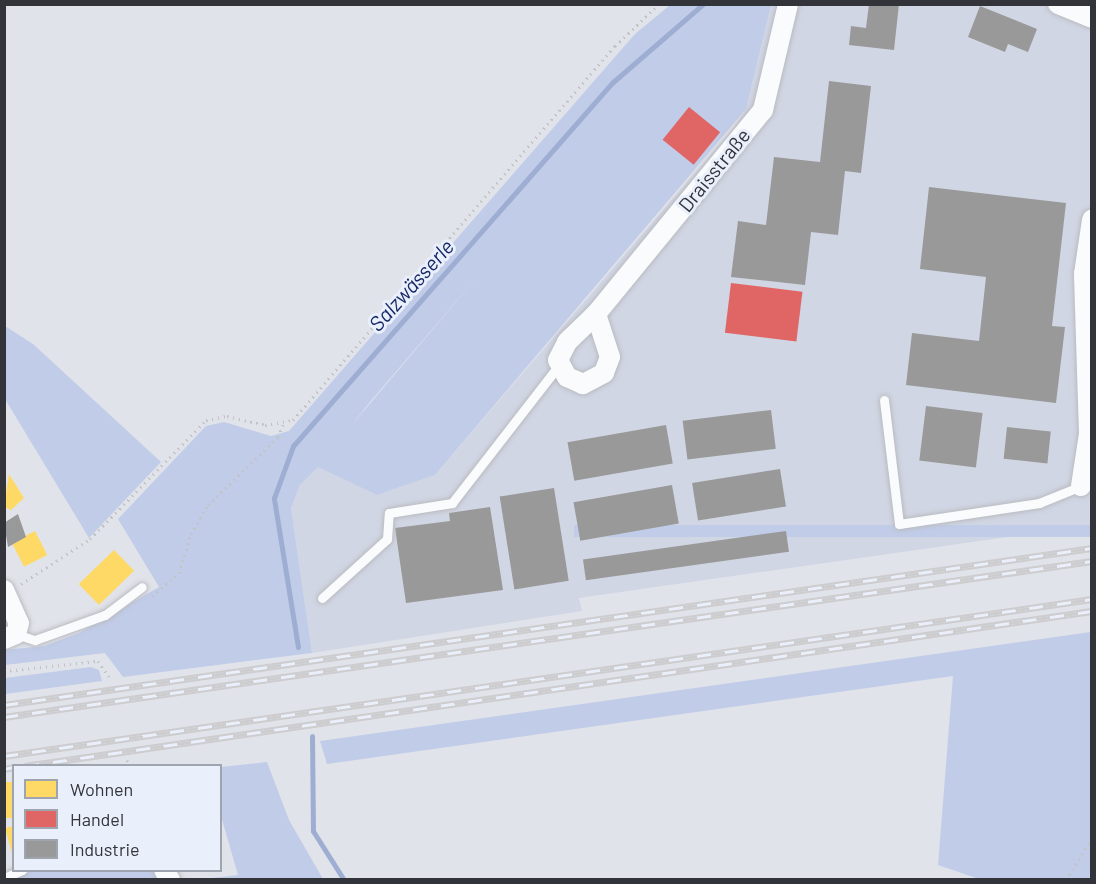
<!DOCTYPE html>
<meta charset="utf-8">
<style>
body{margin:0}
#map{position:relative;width:1096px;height:884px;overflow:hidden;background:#e1e3ea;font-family:Barlow,sans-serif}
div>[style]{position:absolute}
.built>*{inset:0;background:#d1d6e4}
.green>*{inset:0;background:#c1cce8;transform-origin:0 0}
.homes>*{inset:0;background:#ffd966;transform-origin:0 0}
.shops>*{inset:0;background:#e06666;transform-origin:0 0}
.industry>*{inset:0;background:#999;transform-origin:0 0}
.stream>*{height:5px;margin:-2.5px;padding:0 2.5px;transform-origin:2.5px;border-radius:2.5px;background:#9eaed2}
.path>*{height:3px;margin-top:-1.5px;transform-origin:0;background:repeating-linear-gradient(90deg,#c2c3c4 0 1.5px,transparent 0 6px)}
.roads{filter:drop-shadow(0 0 2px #b9bbc0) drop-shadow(0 0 2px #b9bbc0)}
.lane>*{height:9px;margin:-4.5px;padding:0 4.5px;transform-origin:4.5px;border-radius:4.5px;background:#fafbfc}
.street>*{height:20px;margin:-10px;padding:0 10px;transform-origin:10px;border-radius:10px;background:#fafbfc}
.rail>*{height:7px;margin-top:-3.5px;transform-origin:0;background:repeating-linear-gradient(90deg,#eaeffc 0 14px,#cdcdcf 0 28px);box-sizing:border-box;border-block:2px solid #cdcdcf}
span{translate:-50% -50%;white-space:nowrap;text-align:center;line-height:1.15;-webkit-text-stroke:6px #eaeffc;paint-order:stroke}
.street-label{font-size:20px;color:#323439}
.water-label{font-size:21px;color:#172965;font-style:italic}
.frame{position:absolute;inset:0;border:6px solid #323439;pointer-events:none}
.legend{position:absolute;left:12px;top:764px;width:210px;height:108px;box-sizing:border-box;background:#eaeffc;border:2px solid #a0a4ae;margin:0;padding:8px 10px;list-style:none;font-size:18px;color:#323439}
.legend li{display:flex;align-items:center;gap:12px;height:30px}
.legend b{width:30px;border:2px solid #a0a4ae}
</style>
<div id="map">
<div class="built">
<div style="clip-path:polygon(771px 5px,1091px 5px,1091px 525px,579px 598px,582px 611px,312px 653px,291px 508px,300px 485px,318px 466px,377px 495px,435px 475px,732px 130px,746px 109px)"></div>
</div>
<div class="green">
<div style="clip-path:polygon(evenodd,670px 5px,771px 5px,746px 109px,435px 475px,377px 495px,318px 467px,300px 485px,291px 508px,312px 653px,123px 677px,105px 653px,5px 665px,4px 650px,44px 646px,79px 633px,159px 587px,118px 519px,206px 426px,224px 422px,271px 436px,289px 431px,635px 34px,670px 5px,483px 270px,351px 426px,370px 402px,483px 270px)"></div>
<div style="clip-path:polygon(5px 326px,33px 344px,161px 462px,89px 538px,5px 399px)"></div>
<div style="left:1091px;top:525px;width:12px;height:517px;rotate:90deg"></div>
<div style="clip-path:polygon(1091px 632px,1091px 879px,979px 879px,938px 865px,953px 676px,327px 764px,320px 741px)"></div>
<div style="clip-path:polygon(91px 667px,99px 670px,102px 681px,5px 694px,5px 678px)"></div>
<div style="clip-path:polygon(267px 762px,289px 820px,323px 879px,203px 879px,238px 875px,221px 816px,221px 767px)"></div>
<div style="clip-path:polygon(33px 870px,158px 871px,164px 880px,11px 880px)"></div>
</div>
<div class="homes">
<div style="clip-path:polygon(9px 474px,24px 498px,11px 510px,4px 507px)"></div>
<div style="left:35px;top:531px;width:27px;height:26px;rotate:63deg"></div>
<div style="left:114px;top:550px;width:29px;height:49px;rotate:46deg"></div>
<div style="left:14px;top:782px;width:36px;height:10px;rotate:90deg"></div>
<div style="clip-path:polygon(14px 826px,14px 853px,12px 853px,5px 828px)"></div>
</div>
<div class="shops">
<div style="left:689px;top:107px;width:40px;height:42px;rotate:39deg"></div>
<div style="left:731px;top:283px;width:72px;height:50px;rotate:7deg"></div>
</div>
<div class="industry">
<div style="clip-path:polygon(869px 4px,899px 4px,894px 50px,849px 45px,851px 26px,866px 28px)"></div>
<div style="clip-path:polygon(980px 6px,1037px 29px,1028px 52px,1008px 44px,1005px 52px,968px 37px)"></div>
<div style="clip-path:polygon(829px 81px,871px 86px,861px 173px,845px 171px,838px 235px,811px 232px,805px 285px,731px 277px,738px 221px,766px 225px,774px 157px,820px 162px)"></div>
<div style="clip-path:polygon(929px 187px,1066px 203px,1052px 326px,1065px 327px,1056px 403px,906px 385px,912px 333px,979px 341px,986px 277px,920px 269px)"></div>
<div style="left:926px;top:406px;width:57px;height:55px;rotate:7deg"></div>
<div style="left:771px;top:410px;width:39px;height:89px;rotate:83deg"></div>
<div style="left:666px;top:425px;width:39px;height:100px;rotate:80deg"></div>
<div style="left:1007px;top:427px;width:44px;height:32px;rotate:6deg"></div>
<div style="left:780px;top:469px;width:38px;height:89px;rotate:81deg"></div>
<div style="left:672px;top:485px;width:39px;height:100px;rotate:80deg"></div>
<div style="left:554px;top:488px;width:94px;height:55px;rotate:81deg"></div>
<div style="clip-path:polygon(490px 507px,503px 590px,406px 603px,395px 528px,450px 521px,449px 513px)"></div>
<div style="clip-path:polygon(18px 514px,26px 537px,8px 547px,4px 523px)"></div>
<div style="left:786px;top:531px;width:21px;height:205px;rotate:82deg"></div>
</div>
<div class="stream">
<div style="left:298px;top:647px;width:151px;rotate:-99.2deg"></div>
<div style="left:274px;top:498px;width:55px;rotate:-69.9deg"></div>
<div style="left:293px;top:446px;width:485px;rotate:-48.7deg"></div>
<div style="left:613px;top:82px;width:119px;rotate:-40.9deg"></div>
<div style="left:312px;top:736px;width:95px;rotate:89.4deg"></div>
<div style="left:313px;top:831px;width:58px;rotate:57.7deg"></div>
</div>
<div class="path">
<div style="left:21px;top:584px;width:82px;rotate:-33.1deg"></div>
<div style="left:90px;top:539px;width:166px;rotate:-45.7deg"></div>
<div style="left:206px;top:420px;width:21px;rotate:-11deg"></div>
<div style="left:227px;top:416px;width:39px;rotate:13deg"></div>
<div style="left:265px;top:425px;width:28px;rotate:-10deg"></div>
<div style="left:293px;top:420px;width:494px;rotate:-49.3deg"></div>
<div style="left:615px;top:46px;width:61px;rotate:-43.7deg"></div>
<div style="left:152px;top:596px;width:35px;rotate:-40deg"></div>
<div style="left:179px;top:573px;width:41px;rotate:-72.9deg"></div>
<div style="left:191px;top:534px;width:34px;rotate:-60deg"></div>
<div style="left:208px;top:505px;width:98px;rotate:-44.2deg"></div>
<div style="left:278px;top:437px;width:15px;rotate:-67deg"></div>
<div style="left:4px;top:671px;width:95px;rotate:-6.1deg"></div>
<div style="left:98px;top:661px;width:19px;rotate:55deg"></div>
<div style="left:127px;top:760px;width:7px;rotate:63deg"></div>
<div style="left:1066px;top:880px;width:49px;rotate:-58.2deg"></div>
</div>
<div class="roads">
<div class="lane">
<div style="left:884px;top:400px;width:125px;rotate:83.1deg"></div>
<div style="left:899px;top:524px;width:142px;rotate:-8.5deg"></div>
<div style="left:1039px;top:503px;width:45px;rotate:-22deg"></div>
<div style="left:322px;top:598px;width:88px;rotate:-42.2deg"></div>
<div style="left:387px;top:539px;width:26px;rotate:-86deg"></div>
<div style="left:389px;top:513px;width:64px;rotate:-9deg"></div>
<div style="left:452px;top:503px;width:176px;rotate:-52.2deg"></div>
<div style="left:16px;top:634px;width:20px;rotate:18deg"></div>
<div style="left:35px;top:640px;width:74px;rotate:-19.7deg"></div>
<div style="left:105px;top:615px;width:46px;rotate:-37.1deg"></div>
<div style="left:4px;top:878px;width:20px;rotate:-24deg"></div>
</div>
<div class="street">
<div style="left:1058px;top:4px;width:37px;rotate:22deg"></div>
<div style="left:596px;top:314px;width:45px;rotate:72deg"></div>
<div style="left:610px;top:357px;width:17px;rotate:111deg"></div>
<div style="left:604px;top:373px;width:24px;rotate:152deg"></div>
<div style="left:583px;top:384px;width:17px;rotate:-156deg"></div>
<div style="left:567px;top:377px;width:19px;rotate:-118deg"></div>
<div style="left:558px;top:360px;width:20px;rotate:-63deg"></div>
<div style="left:567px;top:342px;width:40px;rotate:-44deg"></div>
<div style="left:596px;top:314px;width:264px;rotate:-50.7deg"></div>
<div style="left:763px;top:110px;width:109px;rotate:-76.7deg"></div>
<div style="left:1081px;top:486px;width:53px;rotate:-81.3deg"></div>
<div style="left:1089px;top:434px;width:160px;rotate:-91.8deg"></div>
<div style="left:1084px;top:274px;width:55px;rotate:-81.6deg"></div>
<div style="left:4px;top:590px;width:36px;rotate:66deg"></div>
<div style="left:19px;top:623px;width:11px;rotate:105deg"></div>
<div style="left:16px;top:634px;width:13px;rotate:157deg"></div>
<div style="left:164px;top:870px;width:12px;rotate:59deg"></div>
</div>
</div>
<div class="rail">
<div style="left:4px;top:705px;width:1099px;rotate:-8.21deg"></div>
<div style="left:4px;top:717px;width:1099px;rotate:-8.16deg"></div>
<div style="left:4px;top:756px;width:1099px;rotate:-8.21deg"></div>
<div style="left:25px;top:766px;width:1078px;rotate:-8.27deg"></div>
<div style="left:4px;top:769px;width:10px;rotate:-11deg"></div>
</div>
<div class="street-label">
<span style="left:714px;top:170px;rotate:-51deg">Draisstraße</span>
</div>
<div class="water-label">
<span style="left:411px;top:285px;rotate:-48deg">Salzwässerle</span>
</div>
<div class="frame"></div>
<ul class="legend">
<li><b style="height:16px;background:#ffd966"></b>Wohnen</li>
<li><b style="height:16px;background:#e06666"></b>Handel</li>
<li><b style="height:16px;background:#999"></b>Industrie</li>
</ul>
</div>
